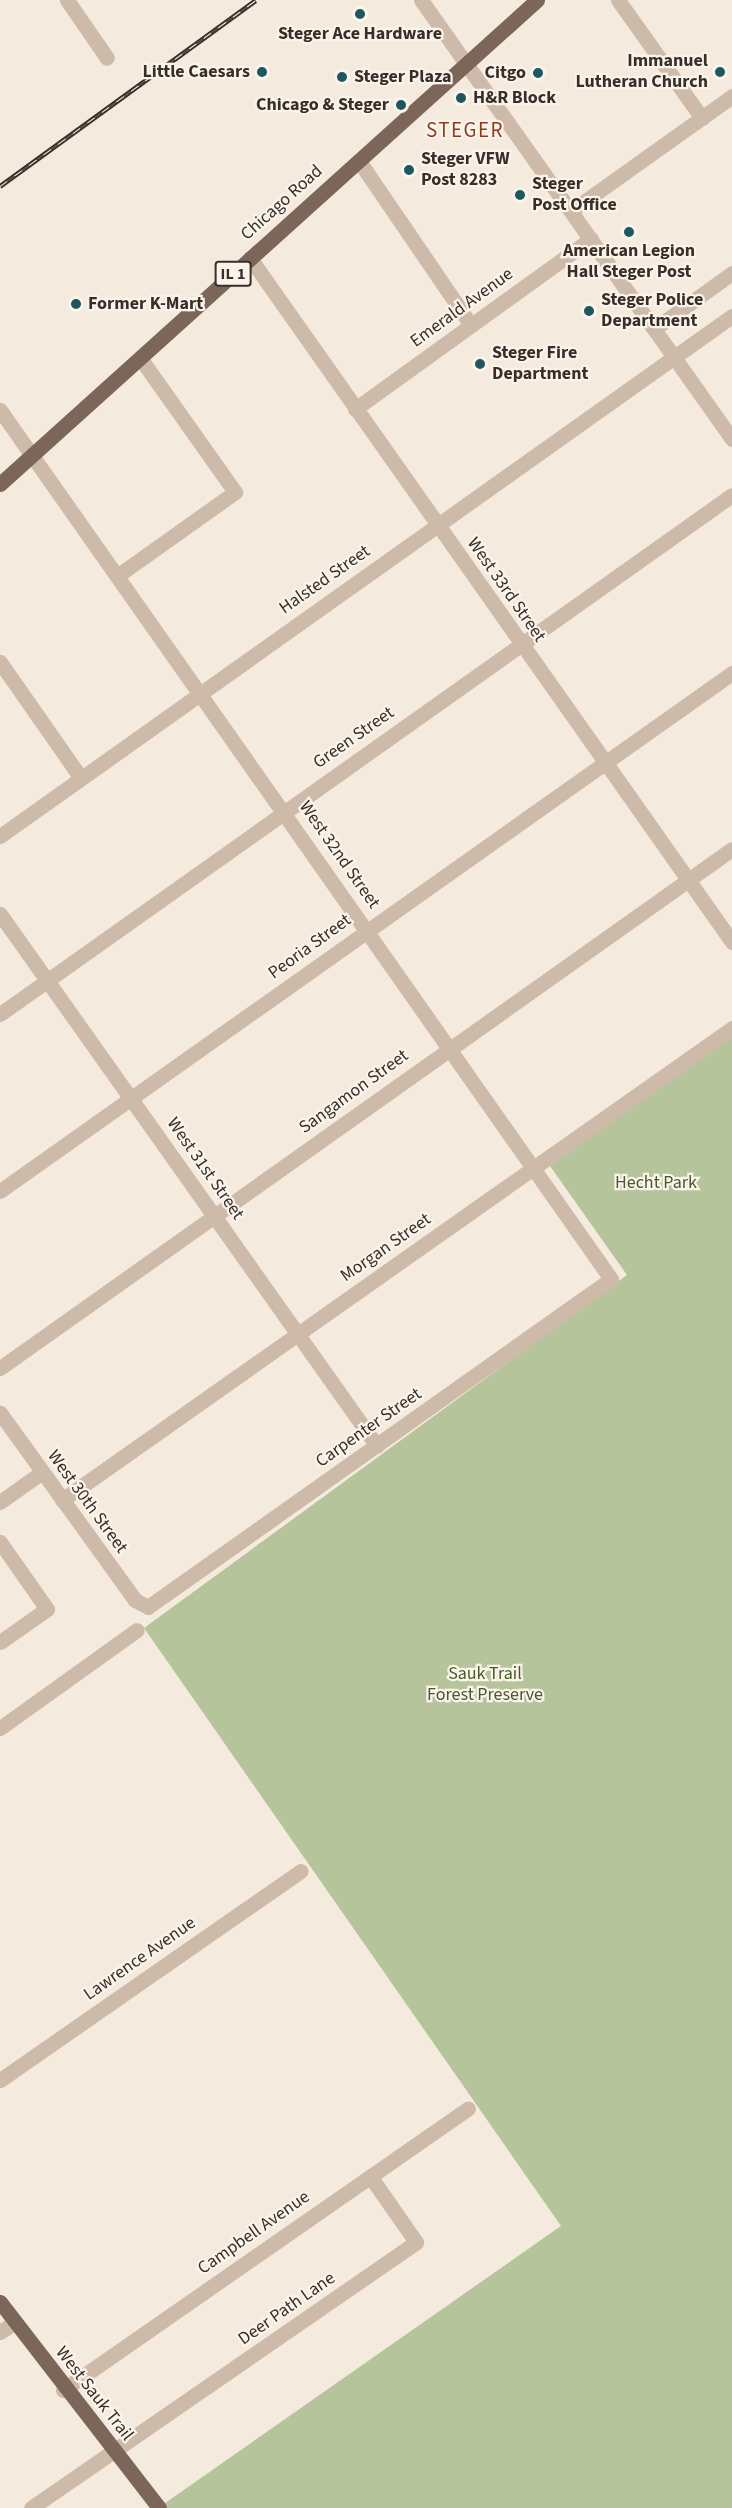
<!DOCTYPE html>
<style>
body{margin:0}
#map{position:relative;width:732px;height:2508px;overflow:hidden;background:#f4eade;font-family:"Source Sans 3",sans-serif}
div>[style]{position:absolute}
.green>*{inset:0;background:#b6c49c}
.minor>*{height:15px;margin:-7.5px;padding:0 7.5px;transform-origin:7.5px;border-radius:7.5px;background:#cdbaa8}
.major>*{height:15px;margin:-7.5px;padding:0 7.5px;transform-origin:7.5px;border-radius:7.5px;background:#7c6659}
.rail>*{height:5px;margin-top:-2.5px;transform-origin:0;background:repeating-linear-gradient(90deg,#fbf4eb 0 9px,#3a2e29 0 18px);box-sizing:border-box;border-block:2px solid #3a2e29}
.dots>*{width:16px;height:16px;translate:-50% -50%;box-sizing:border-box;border:3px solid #fbf4eb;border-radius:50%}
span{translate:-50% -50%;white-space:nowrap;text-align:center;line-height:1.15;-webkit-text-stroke:4.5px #fbf4eb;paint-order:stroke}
.shield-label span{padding:2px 4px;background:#fbf4eb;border:2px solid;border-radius:4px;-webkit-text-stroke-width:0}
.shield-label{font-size:16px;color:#3a2e29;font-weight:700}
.poi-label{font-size:18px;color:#3a2e29;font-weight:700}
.right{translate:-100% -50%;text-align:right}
.left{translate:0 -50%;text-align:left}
.street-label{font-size:18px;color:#3a2e29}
.park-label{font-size:18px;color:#48592b}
.quarter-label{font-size:21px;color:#8d3a1d;letter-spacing:1.5px}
</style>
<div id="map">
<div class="green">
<div style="clip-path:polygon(732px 1036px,732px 2508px,158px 2508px,561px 2226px,144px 1628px,627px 1275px,550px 1166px)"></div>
</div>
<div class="minor">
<div style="left:67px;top:0;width:70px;rotate:55.4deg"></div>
<div style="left:421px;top:0;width:538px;rotate:54.69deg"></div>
<div style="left:618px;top:0;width:145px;rotate:54.6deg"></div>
<div style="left:359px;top:161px;width:199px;rotate:55.7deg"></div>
<div style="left:571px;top:211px;width:198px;rotate:-35.5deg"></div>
<div style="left:250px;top:258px;width:837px;rotate:54.83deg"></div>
<div style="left:654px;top:329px;width:96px;rotate:-35.7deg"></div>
<div style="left:355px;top:409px;width:291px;rotate:-35.8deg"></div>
<div style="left:0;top:410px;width:1062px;rotate:54.89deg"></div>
<div style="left:611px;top:1279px;width:567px;rotate:144.69deg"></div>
<div style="left:148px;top:1607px;width:15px;rotate:-152deg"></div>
<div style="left:135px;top:1600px;width:231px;rotate:-125.8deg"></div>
<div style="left:117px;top:576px;width:145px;rotate:-35.4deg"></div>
<div style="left:235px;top:492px;width:164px;rotate:-125.3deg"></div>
<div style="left:0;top:662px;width:141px;rotate:55.1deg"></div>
<div style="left:0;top:836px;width:898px;rotate:-35.39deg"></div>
<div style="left:0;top:914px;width:652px;rotate:54.68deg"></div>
<div style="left:0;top:1014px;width:897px;rotate:-35.34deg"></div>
<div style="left:0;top:1191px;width:897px;rotate:-35.29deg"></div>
<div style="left:0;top:1368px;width:897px;rotate:-35.34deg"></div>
<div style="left:62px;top:1500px;width:820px;rotate:-35.16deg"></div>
<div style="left:0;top:1502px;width:52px;rotate:-35.5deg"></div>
<div style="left:0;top:1542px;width:82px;rotate:55deg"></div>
<div style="left:47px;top:1609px;width:57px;rotate:144.9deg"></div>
<div style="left:0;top:1728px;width:168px;rotate:-35.6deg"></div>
<div style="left:0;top:2080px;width:366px;rotate:-34.8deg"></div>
<div style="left:0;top:2332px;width:18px;rotate:-34deg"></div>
<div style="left:63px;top:2390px;width:493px;rotate:-34.8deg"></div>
<div style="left:31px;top:2508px;width:468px;rotate:-34.6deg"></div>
<div style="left:416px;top:2242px;width:80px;rotate:-124.9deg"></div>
</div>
<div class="major">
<div style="left:0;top:484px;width:723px;rotate:-42.03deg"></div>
<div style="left:0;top:2302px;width:260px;rotate:52.3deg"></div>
</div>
<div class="rail">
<div style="left:0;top:186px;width:316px;rotate:-36deg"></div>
</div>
<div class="dots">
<div style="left:360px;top:14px;background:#1c585e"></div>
<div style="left:262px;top:72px;background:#1c585e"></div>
<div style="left:720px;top:72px;background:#1c585e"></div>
<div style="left:538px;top:73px;background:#1c585e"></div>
<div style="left:342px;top:77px;background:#1c585e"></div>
<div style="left:461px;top:98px;background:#1c585e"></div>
<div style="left:401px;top:105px;background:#1c585e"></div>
<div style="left:409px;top:170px;background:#1c585e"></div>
<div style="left:520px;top:195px;background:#1c585e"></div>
<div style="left:629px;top:232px;background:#1c585e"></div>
<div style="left:76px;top:304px;background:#1c585e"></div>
<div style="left:589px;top:311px;background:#1c585e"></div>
<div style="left:480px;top:364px;background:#1c585e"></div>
</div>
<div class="shield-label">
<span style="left:233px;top:274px">IL 1</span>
</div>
<div class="poi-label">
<span style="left:360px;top:34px">Steger Ace Hardware</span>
<span class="right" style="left:708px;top:72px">Immanuel<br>Lutheran Church</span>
<span class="right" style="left:250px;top:72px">Little Caesars</span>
<span class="right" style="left:526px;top:73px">Citgo</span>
<span class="left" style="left:354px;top:77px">Steger Plaza</span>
<span class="left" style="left:473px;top:98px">H&amp;R Block</span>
<span class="right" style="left:389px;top:105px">Chicago &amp; Steger</span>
<span class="left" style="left:421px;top:170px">Steger VFW<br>Post 8283</span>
<span class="left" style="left:532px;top:195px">Steger<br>Post Office</span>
<span style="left:629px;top:262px">American Legion<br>Hall Steger Post</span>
<span class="left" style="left:601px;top:311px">Steger Police<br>Department</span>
<span class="left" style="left:88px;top:304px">Former K-Mart</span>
<span class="left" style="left:492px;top:364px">Steger Fire<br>Department</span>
</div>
<div class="street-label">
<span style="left:282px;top:203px;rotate:-42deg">Chicago Road</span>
<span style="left:462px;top:308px;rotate:-36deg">Emerald Avenue</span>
<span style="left:325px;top:580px;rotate:-35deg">Halsted Street</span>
<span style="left:506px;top:590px;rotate:55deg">West 33rd Street</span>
<span style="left:354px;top:738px;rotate:-35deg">Green Street</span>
<span style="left:339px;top:855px;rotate:55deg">West 32nd Street</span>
<span style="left:310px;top:947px;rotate:-36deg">Peoria Street</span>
<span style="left:354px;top:1092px;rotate:-36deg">Sangamon Street</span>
<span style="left:205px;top:1169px;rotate:55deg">West 31st Street</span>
<span style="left:386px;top:1248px;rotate:-35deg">Morgan Street</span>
<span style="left:369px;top:1428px;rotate:-35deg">Carpenter Street</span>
<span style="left:87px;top:1502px;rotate:54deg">West 30th Street</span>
<span style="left:140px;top:1959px;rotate:-35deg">Lawrence Avenue</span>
<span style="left:254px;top:2233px;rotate:-35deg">Campbell Avenue</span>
<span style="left:287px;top:2309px;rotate:-35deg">Deer Path Lane</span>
<span style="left:94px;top:2394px;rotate:52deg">West Sauk Trail</span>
</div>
<div class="park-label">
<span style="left:656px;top:1183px">Hecht Park</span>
<span style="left:485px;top:1685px">Sauk Trail<br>Forest Preserve</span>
</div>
<div class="quarter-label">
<span style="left:465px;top:130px">STEGER</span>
</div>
</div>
